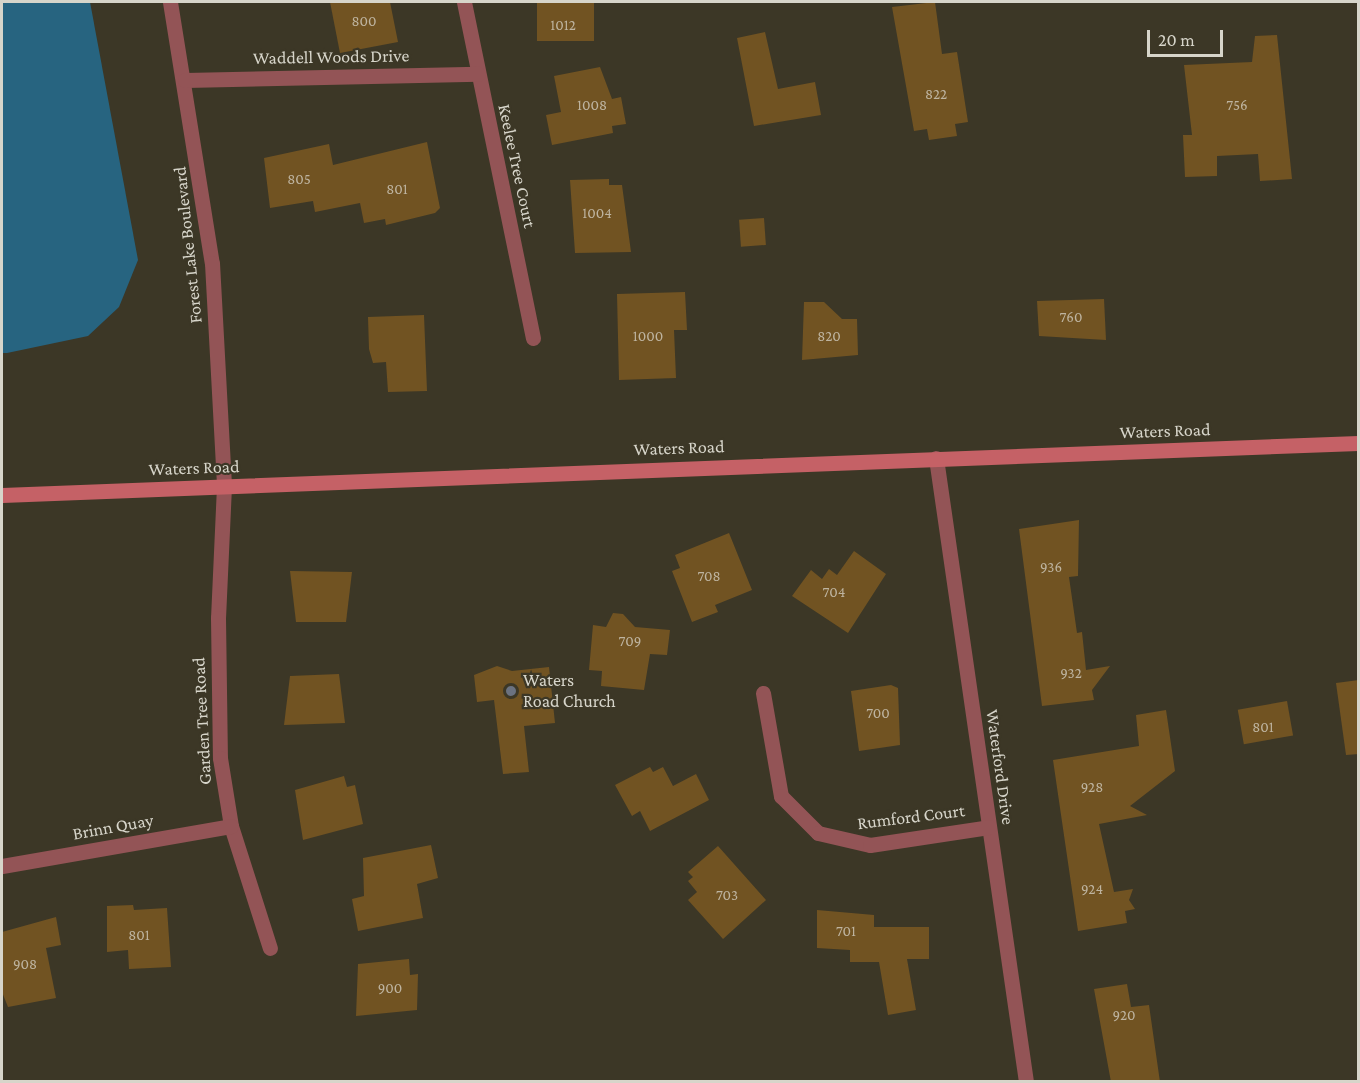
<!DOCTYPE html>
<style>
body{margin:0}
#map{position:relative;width:1360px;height:1083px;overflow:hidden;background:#3c3726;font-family:"Crimson Pro",serif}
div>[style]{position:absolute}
.water>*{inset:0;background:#276480}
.building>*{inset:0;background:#715322;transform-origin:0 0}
.street>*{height:15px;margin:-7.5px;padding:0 7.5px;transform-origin:7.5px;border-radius:7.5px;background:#935456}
.secondary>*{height:15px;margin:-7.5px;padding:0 7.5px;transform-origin:7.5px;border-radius:7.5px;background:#c56166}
.dots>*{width:16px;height:16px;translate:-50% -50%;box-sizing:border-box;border:3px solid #3c3726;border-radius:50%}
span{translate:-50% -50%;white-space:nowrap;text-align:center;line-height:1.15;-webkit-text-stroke:4.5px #3c3726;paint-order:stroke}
.number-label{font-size:15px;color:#beb4a0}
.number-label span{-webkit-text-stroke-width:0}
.street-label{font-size:18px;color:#d7d5ca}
.poi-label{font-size:18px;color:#d7d5ca}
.left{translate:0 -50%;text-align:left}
.frame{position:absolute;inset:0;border:3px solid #d7d5ca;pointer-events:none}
.scale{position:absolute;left:1147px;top:30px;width:76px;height:27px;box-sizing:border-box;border:3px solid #d7d5ca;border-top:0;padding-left:8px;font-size:18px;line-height:21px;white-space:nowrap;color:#d7d5ca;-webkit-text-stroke:4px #3c3726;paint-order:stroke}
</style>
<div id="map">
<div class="water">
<div style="clip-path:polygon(2px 2px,90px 2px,138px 260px,119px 307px,88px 336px,7px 353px,2px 353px)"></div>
</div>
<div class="building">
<div style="clip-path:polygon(330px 2px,390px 2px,398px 42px,340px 53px)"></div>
<div style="left:537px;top:2px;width:57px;height:39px"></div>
<div style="clip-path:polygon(935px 2px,942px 54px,957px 52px,968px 122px,955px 124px,957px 136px,929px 140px,927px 129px,914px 131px,892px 7px)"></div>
<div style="clip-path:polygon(765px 32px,778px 89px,815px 82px,821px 115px,754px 126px,737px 38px)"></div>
<div style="clip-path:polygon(1277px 35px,1292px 179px,1260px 181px,1258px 154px,1217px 156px,1217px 176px,1185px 177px,1183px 135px,1192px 135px,1184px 65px,1252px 62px,1255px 36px)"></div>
<div style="clip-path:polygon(600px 67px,612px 99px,621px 97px,626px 124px,612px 126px,613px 133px,552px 145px,546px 115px,561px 112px,554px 76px)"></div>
<div style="clip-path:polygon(427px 142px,440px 208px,435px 213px,386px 225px,385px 219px,364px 223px,360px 203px,315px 212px,313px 201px,270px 208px,264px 158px,329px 144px,333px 165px)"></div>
<div style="clip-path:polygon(609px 179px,609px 185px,622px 185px,631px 252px,575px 253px,570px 180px)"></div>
<div style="left:764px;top:218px;width:27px;height:25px;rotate:86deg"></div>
<div style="clip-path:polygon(685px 292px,687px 330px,674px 330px,676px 378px,619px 380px,617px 294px)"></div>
<div style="clip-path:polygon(1104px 299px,1106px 340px,1039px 336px,1037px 301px)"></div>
<div style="clip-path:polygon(804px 302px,824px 302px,842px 319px,857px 319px,858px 355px,802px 360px)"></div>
<div style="clip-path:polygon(424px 315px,427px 391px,388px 392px,386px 362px,373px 363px,369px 349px,368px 317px)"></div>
<div style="clip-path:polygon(1079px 520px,1078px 576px,1069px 577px,1077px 633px,1082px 632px,1086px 670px,1110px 666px,1092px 690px,1094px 700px,1042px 706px,1019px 529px)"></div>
<div style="clip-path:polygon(729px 533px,752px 590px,715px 605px,718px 612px,692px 622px,672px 571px,680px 568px,675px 555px)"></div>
<div style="clip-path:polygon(854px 551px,886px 574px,848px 633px,792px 596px,811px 570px,822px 579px,829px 569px,837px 575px)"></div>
<div style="clip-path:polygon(290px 571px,352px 572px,346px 622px,296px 622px)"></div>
<div style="clip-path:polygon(613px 613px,623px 614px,635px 627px,670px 630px,667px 655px,650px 654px,644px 690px,601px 686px,602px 671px,589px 670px,593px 625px,606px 627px)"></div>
<div style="clip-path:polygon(497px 666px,512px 671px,549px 667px,555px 723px,524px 726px,529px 772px,503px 774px,494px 700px,477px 702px,474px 675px)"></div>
<div style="clip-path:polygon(339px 674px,345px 723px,284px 725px,290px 676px)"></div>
<div style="clip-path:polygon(1359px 680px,1359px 754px,1346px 755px,1336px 683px)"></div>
<div style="clip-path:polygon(891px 685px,898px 688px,900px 745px,859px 751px,851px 691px)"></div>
<div style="left:1287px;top:701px;width:35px;height:50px;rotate:80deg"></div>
<div style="clip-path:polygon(1166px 710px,1175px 771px,1130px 806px,1147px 815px,1099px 824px,1114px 892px,1133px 889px,1129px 900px,1135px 909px,1125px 911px,1127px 923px,1078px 931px,1053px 760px,1139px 746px,1136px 715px)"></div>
<div style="clip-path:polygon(650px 767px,653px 772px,663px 767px,673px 786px,696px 774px,709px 800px,650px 831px,640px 811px,632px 816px,615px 785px)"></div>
<div style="clip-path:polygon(344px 776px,347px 787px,355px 785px,363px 824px,303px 840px,295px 790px)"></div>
<div style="clip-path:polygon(431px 845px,438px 878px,417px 884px,423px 918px,358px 931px,352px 899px,364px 896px,363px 858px)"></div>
<div style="clip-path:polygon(718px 846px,766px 900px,723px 939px,688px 900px,697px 892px,688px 881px,693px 877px,688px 872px)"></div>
<div style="clip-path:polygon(133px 905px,134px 910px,167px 908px,171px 967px,129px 969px,128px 950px,107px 952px,107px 906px)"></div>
<div style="clip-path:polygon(817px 910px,874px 915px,874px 927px,929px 927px,929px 959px,907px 959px,916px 1010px,888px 1015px,879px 962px,850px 962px,850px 950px,817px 948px)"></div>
<div style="clip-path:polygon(56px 917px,61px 945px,46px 948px,56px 998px,8px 1007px,2px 992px,2px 932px)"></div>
<div style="clip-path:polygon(409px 959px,410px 975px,418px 974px,417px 1010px,356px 1016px,358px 964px)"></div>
<div style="clip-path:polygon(1127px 984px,1131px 1007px,1149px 1005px,1160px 1082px,1111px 1082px,1094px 989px)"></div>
</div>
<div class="street">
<div style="left:170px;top:2px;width:264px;rotate:80.9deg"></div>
<div style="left:212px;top:263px;width:223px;rotate:86.9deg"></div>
<div style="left:224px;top:486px;width:132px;rotate:92.6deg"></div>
<div style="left:218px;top:618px;width:140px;rotate:89.2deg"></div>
<div style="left:220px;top:758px;width:69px;rotate:80.8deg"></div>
<div style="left:231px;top:826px;width:128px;rotate:72.3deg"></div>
<div style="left:464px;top:2px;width:343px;rotate:78.4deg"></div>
<div style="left:185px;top:80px;width:293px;rotate:-1.2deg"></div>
<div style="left:936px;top:458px;width:630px;rotate:81.79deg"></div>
<div style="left:763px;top:693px;width:105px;rotate:80.1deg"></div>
<div style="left:781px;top:796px;width:52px;rotate:45deg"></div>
<div style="left:818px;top:833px;width:53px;rotate:13deg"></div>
<div style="left:870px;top:845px;width:120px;rotate:-8.6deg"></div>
<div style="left:2px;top:866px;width:232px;rotate:-9.9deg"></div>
</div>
<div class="secondary">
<div style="left:2px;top:495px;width:1357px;rotate:-2.2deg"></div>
</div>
<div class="dots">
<div style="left:511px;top:691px;background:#6b7280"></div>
</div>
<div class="number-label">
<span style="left:364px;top:22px">800</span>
<span style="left:563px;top:26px">1012</span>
<span style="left:936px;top:95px">822</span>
<span style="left:592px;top:106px">1008</span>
<span style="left:1237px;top:106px">756</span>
<span style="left:299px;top:180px">805</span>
<span style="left:397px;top:190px">801</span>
<span style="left:597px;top:214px">1004</span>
<span style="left:1071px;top:318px">760</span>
<span style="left:648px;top:337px">1000</span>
<span style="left:829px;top:337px">820</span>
<span style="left:1051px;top:568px">936</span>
<span style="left:709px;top:577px">708</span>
<span style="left:834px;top:593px">704</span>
<span style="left:630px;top:642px">709</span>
<span style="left:1071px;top:674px">932</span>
<span style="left:878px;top:714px">700</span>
<span style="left:1263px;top:728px">801</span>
<span style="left:1092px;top:788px">928</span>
<span style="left:1092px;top:890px">924</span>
<span style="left:727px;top:896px">703</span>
<span style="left:846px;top:932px">701</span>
<span style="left:139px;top:936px">801</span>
<span style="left:25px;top:965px">908</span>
<span style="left:390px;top:989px">900</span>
<span style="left:1124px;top:1016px">920</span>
</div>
<div class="street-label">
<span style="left:331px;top:57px;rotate:-1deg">Waddell Woods Drive</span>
<span style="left:517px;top:166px;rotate:78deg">Keelee Tree Court</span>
<span style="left:188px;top:245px;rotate:-96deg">Forest Lake Boulevard</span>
<span style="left:1165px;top:431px;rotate:-2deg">Waters Road</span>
<span style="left:679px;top:448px;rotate:-2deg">Waters Road</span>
<span style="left:194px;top:468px;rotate:-2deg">Waters Road</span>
<span style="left:202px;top:721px;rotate:-93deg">Garden Tree Road</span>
<span style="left:1000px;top:767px;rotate:82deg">Waterford Drive</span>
<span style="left:911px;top:817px;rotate:-7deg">Rumford Court</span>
<span style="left:113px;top:827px;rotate:-10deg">Brinn Quay</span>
</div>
<div class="poi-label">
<span class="left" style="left:523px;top:691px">Waters<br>Road Church</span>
</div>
<div class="frame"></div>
<div class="scale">20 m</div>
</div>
